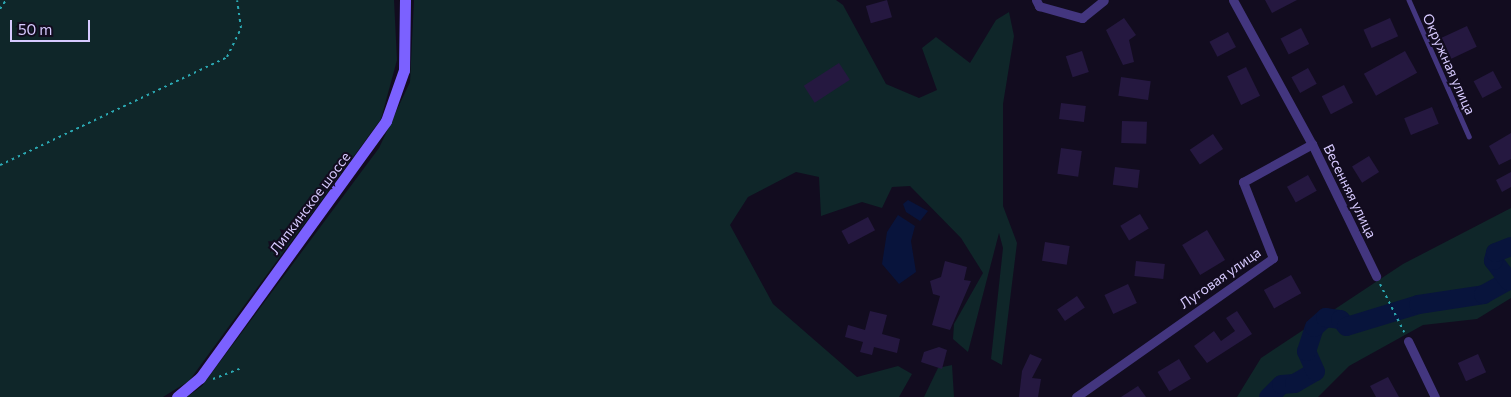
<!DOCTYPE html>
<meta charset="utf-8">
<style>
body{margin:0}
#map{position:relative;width:1511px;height:397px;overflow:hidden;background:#120c1f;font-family:Commissioner,sans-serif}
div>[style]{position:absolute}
.green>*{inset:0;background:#0f2629}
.water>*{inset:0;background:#08143c}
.river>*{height:19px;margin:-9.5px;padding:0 9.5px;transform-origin:9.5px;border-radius:9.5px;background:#08143c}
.building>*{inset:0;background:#251840;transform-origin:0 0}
.path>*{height:2px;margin-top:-1px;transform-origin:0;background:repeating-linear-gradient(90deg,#2ba8b2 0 2.5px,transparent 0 6.5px)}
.lane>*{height:4.5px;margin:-2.25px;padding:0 2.25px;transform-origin:2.25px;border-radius:2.25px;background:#43367f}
.street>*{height:9px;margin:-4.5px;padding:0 4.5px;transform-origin:4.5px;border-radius:4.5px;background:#43367f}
.secondary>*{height:11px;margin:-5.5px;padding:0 5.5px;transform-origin:5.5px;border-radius:5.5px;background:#7b61ff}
span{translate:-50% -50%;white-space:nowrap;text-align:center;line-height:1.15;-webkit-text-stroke:4px #120c1f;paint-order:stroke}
.street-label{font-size:14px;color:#d7caff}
.scale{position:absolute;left:10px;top:20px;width:80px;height:22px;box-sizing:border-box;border:2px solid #d7caff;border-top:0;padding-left:6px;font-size:15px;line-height:18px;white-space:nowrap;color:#d7caff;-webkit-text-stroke:4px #120c1f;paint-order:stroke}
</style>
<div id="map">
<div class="green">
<div style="clip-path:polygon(0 0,394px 0,397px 60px,381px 119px,189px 381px,163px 397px,0 397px)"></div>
<div style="clip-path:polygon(414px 0,836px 0,843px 5px,886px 84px,919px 98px,937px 90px,922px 48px,936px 37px,970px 63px,996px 20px,1009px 12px,1014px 36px,1003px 104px,1003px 206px,1017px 243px,1002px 365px,991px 359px,1003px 248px,999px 233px,968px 352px,953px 339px,954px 324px,983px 273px,961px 238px,910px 186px,892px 187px,882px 208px,862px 202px,821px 216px,819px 177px,796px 172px,748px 197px,730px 225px,773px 304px,857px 377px,898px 366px,912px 374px,899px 397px,187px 397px,202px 386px,379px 148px,410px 82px)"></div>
<div style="clip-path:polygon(1511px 208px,1511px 298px,1477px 319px,1423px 325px,1349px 366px,1318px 397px,1237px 397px,1261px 358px,1403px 264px)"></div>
<div style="clip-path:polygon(952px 365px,954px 397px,924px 397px,938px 368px)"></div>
</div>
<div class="water">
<div style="clip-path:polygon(908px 200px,928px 211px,920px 221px,906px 212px,903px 204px)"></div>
<div style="clip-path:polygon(898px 215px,915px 226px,911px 241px,916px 272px,899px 284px,882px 264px,887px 232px)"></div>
</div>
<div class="river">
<div style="left:1268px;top:397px;width:18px;rotate:-45deg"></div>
<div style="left:1281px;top:384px;width:13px;rotate:-4deg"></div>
<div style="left:1294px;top:383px;width:24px;rotate:-30deg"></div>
<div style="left:1315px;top:371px;width:22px;rotate:-114deg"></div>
<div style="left:1306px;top:351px;width:25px;rotate:-72deg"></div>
<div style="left:1314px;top:327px;width:15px;rotate:-42deg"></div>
<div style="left:1325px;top:317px;width:15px;rotate:8deg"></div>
<div style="left:1340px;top:319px;width:9px;rotate:49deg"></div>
<div style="left:1346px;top:326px;width:75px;rotate:-17deg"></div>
<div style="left:1418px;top:304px;width:66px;rotate:-8.7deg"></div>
<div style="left:1483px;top:294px;width:29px;rotate:-29deg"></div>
<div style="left:1508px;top:280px;width:25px;rotate:-127deg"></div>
<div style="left:1493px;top:260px;width:8px;rotate:-76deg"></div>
<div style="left:1495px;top:252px;width:17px;rotate:-21deg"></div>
</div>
<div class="building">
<div style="left:887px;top:0;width:18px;height:22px;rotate:74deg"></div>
<div style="clip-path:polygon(1265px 0,1297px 0,1272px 13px)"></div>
<div style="clip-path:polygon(1124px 18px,1136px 35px,1129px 40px,1134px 62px,1123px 65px,1106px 30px)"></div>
<div style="left:1390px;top:18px;width:20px;height:29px;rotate:66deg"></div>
<div style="left:1467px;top:26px;width:23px;height:28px;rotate:65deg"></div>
<div style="left:1301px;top:28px;width:18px;height:23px;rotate:63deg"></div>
<div style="left:1228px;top:32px;width:17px;height:21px;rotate:62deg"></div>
<div style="left:1082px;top:51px;width:22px;height:17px;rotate:72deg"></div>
<div style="left:1405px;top:51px;width:25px;height:47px;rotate:61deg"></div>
<div style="left:839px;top:63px;width:20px;height:42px;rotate:57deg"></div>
<div style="left:1246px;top:67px;width:32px;height:21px;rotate:64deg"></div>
<div style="left:1308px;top:68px;width:18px;height:19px;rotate:61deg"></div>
<div style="left:1493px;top:71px;width:19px;height:22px;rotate:62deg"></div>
<div style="left:1121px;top:77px;width:30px;height:19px;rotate:8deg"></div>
<div style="left:1344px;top:85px;width:20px;height:25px;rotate:63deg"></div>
<div style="left:1061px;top:103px;width:25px;height:16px;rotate:7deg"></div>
<div style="left:1432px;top:107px;width:18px;height:30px;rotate:68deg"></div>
<div style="left:1122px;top:121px;width:25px;height:22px;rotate:2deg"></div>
<div style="clip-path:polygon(1511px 133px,1511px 159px,1499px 165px,1489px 146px)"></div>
<div style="left:1213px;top:134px;width:18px;height:28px;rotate:56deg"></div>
<div style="left:1061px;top:148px;width:21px;height:26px;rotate:8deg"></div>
<div style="left:1369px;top:156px;width:19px;height:20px;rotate:58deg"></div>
<div style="left:1115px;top:167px;width:25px;height:18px;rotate:7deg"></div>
<div style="clip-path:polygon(1511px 172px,1511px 187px,1502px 192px,1496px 180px)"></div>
<div style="left:1308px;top:175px;width:18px;height:24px;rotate:61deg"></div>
<div style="left:1140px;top:214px;width:17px;height:23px;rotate:59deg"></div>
<div style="left:868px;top:217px;width:15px;height:30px;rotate:62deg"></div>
<div style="left:1207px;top:230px;width:35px;height:29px;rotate:59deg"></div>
<div style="left:1045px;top:242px;width:25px;height:19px;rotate:9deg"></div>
<div style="clip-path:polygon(945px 261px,967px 267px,964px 280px,971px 281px,950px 330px,932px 325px,940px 296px,933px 294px,930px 281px,941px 277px)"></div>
<div style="left:1136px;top:261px;width:29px;height:15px;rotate:6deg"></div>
<div style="left:1291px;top:275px;width:21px;height:31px;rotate:61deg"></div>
<div style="left:1128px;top:284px;width:21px;height:26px;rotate:65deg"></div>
<div style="left:1077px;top:296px;width:14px;height:24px;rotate:56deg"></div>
<div style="clip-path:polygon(870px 311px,887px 315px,882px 334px,900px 339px,897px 353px,874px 347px,872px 355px,860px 352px,863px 342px,845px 337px,848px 325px,865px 330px)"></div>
<div style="clip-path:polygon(1237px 311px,1252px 334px,1207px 363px,1194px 346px,1214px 331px,1221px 341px,1235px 331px,1226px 318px)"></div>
<div style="clip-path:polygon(939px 347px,947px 350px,942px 369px,921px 362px,924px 352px)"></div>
<div style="clip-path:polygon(1030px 354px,1042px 359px,1032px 378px,1041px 379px,1038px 397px,1019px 397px,1022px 371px)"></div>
<div style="left:1478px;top:354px;width:20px;height:22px;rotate:66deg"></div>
<div style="left:1179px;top:359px;width:23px;height:25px;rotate:59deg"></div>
<div style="clip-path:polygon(1388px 377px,1399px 397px,1376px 397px,1370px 386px)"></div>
<div style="clip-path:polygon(1138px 386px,1146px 397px,1121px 397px)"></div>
</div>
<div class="path">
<div style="left:0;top:9px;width:11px;rotate:-56deg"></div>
<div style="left:0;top:165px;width:251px;rotate:-25.4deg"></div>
<div style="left:227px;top:57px;width:32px;rotate:-64deg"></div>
<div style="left:241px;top:28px;width:28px;rotate:-98deg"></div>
<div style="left:1380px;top:284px;width:54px;rotate:63.4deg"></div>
<div style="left:213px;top:379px;width:31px;rotate:-21deg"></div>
</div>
<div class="lane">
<div style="left:1409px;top:0;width:149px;rotate:66.2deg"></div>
</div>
<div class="street">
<div style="left:1036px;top:0;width:7px;rotate:63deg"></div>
<div style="left:1039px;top:6px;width:45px;rotate:15.6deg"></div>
<div style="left:1082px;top:18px;width:28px;rotate:-39deg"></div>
<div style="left:1233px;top:0;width:164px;rotate:61.3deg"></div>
<div style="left:1312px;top:144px;width:147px;rotate:64.1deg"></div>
<div style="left:1408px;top:341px;width:62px;rotate:64.3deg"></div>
<div style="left:1076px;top:397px;width:241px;rotate:-35.2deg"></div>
<div style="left:1273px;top:258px;width:82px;rotate:-111.5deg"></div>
<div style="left:1243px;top:182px;width:79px;rotate:-28.8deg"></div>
</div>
<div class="secondary">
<div style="left:177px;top:397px;width:30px;rotate:-40deg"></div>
<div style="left:200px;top:378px;width:317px;rotate:-54.1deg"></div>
<div style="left:386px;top:121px;width:54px;rotate:-70.6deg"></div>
<div style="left:404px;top:70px;width:70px;rotate:-89.2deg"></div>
</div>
<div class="street-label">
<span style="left:1449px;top:64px;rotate:66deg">Окружная улица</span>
<span style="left:1350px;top:191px;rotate:64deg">Весенняя улица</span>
<span style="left:310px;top:203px;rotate:-53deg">Липкинское шоссе</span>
<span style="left:1220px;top:278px;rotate:-35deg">Луговая улица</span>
</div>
<div class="scale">50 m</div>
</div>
